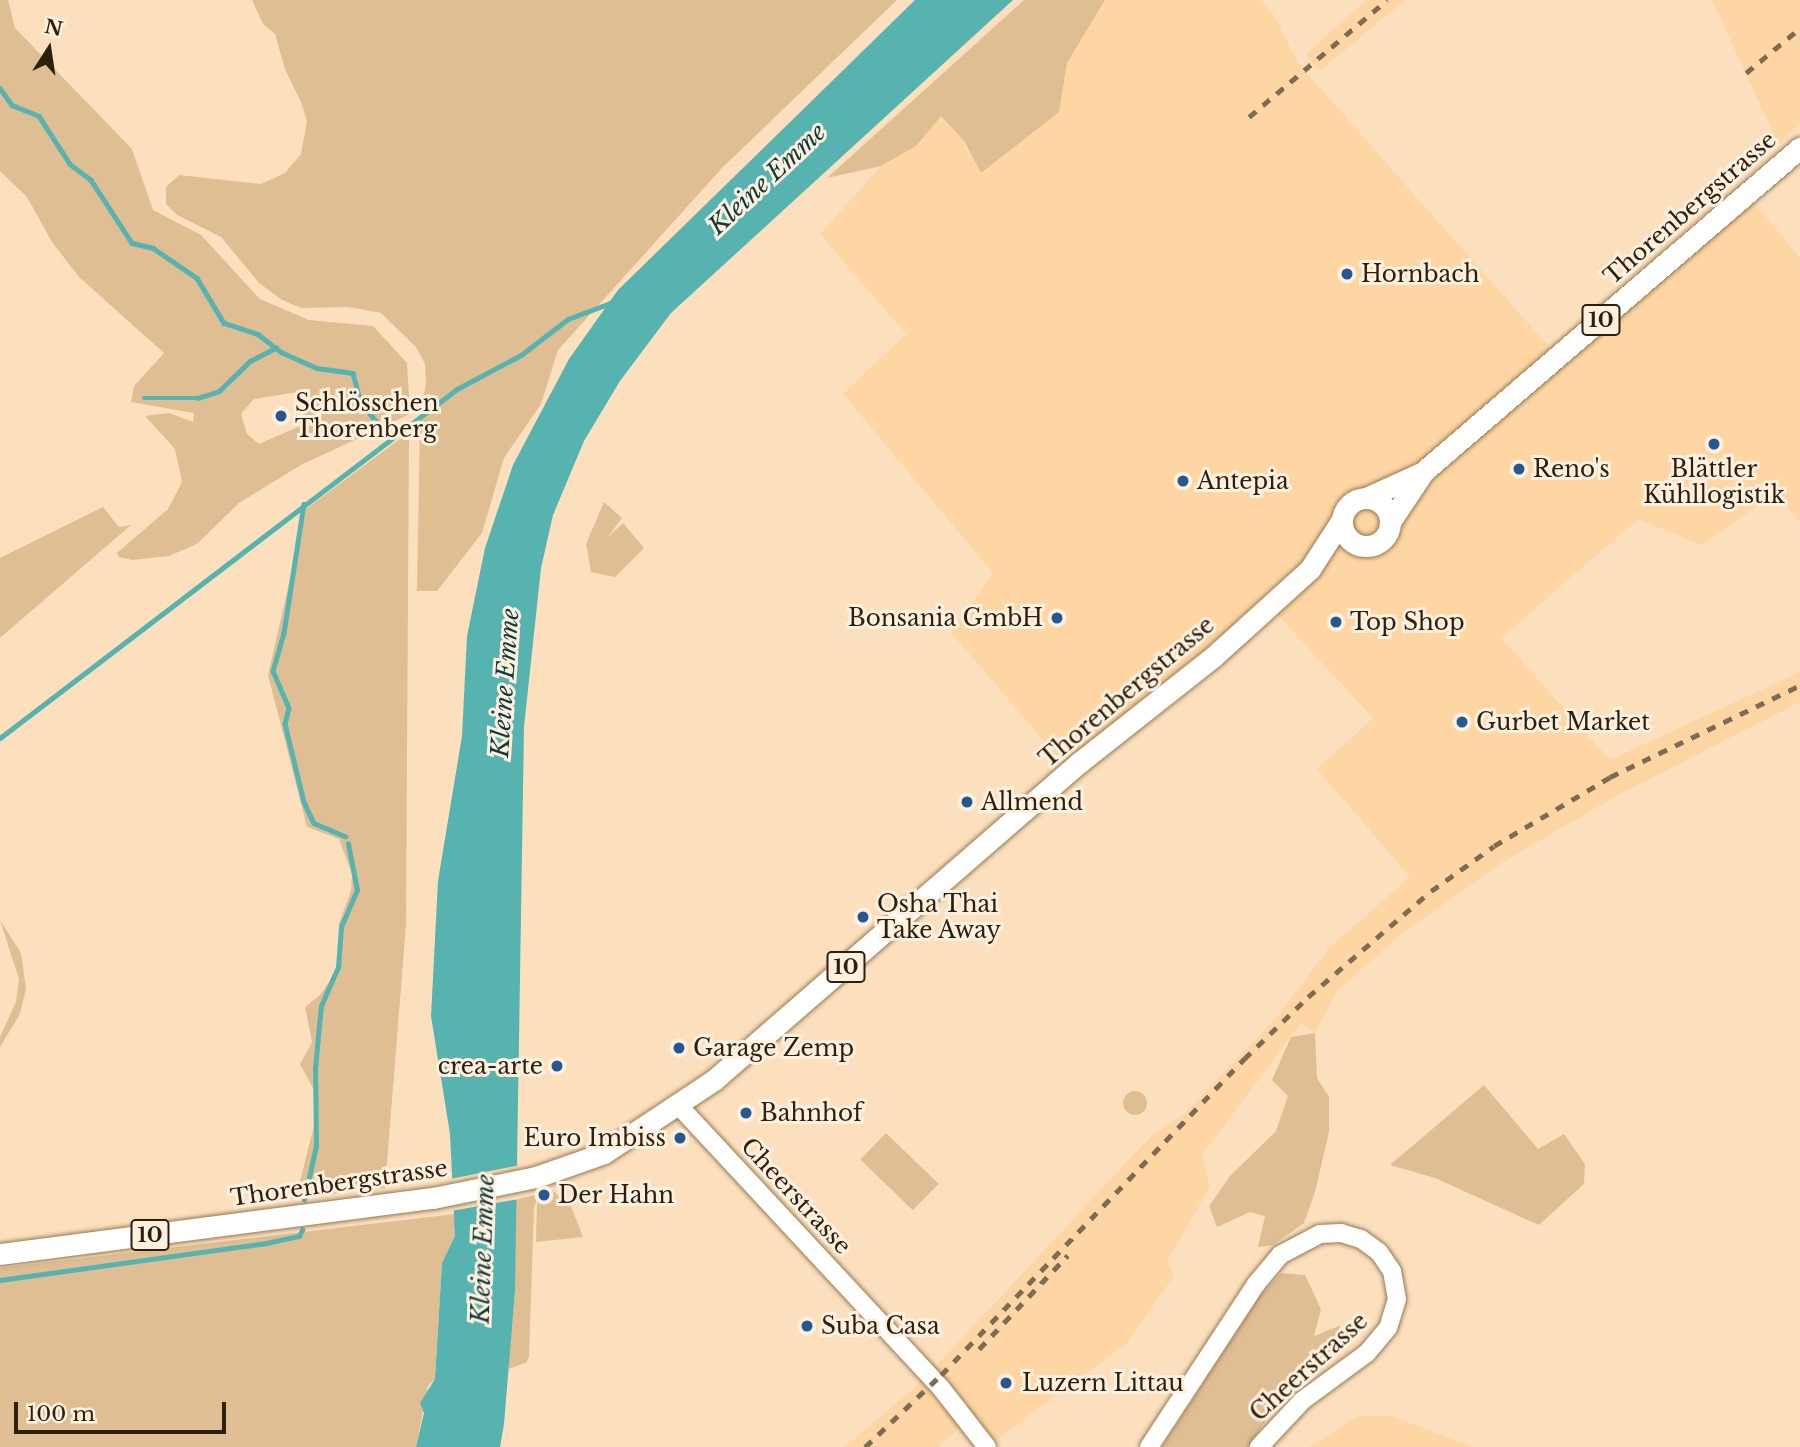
<!DOCTYPE html>
<meta charset="utf-8">
<style>
body{margin:0}
#map{position:relative;width:1800px;height:1447px;overflow:hidden;background:#fce0be;font-family:"Libre Baskerville",serif}
div>[style]{position:absolute}
.built>*{inset:0;background:#fed6a4}
.green>*{inset:0;background:#dfbe94;transform-origin:0 0}
.round{border-radius:50%}
.water>*{inset:0;background:#56b3b0}
.pier>*{inset:0;background:#fce0be}
.stream>*{height:4.5px;margin:-2.25px;padding:0 2.25px;transform-origin:2.25px;border-radius:2.25px;background:#56b3b0}
.roads{filter:drop-shadow(0 0 2px #987951) drop-shadow(0 0 2px #987951)}
.tertiary>*{height:18px;margin:-9px;padding:0 9px;transform-origin:9px;border-radius:9px;background:#fff}
.primary>*{height:21px;margin:-10.5px;padding:0 10.5px;transform-origin:10.5px;border-radius:10.5px;background:#fff}
.primary>.ring{margin:-10.5px;padding:0;box-sizing:content-box;background:none;border:21px solid #fff;border-radius:50%}
.rail>*{height:4.5px;margin-top:-2.25px;transform-origin:0;background:repeating-linear-gradient(90deg,#7e6b54 0 9px,transparent 0 18px)}
.dots>*{width:19px;height:19px;translate:-50% -50%;box-sizing:border-box;border:4px solid #fef0df;border-radius:50%}
span{translate:-50% -50%;white-space:nowrap;text-align:center;line-height:1.15;-webkit-text-stroke:6px #fef0df;paint-order:stroke}
.shield-label span{padding:2px 5px;background:#fef0df;border:2px solid;border-radius:5px;-webkit-text-stroke-width:0}
.shield-label{font-size:21px;color:#2b1f0e;font-weight:700}
.street-label{font-size:23px;color:#2b1f0e}
.poi-label{font-size:23px;color:#2b1f0e}
.left{translate:0 -50%;text-align:left}
.right{translate:-100% -50%;text-align:right}
.water-label{font-size:24px;color:#0e3b3a;font-style:italic}
.north{position:absolute;left:14px;top:14px;width:70px;height:70px;-webkit-text-stroke:5px #fef0df;paint-order:stroke;rotate:12deg;font-size:19px;font-weight:700;line-height:28px;text-align:center;color:#2b1f0e}
.north::after{content:'';display:block;margin:auto;width:24px;height:32px;background:#2b1f0e;clip-path:polygon(50% 0,100% 100%,50% 72%,0 100%)}
.scale{position:absolute;left:14px;top:1402px;width:212px;height:32px;box-sizing:border-box;border:4px solid #2b1f0e;border-top:0;padding-left:9px;font-size:21px;line-height:24px;white-space:nowrap;color:#2b1f0e;-webkit-text-stroke:5px #fef0df;paint-order:stroke}
</style>
<div id="map">
<div class="built">
<div style="clip-path:polygon(1105px 0,1259px 0,1272px 12px,1298px 63px,1558px 357px,1747px 194px,1800px 258px,1800px 522px,1775px 493px,1702px 545px,1638px 519px,1501px 638px,1610px 760px,1800px 672px,1800px 702px,1618px 795px,1503px 862px,1400px 935px,1337px 991px,1315px 1033px,1301px 1023px,1202px 1155px,1210px 1187px,1167px 1261px,1174px 1276px,1126px 1344px,994px 1441px,974px 1415px,938px 1447px,845px 1447px,922px 1381px,1150px 1137px,1184px 1114px,1277px 1017px,1329px 948px,1410px 877px,1317px 769px,1373px 718px,1276px 613px,1065px 765px,951px 633px,993px 573px,843px 394px,906px 334px,820px 234px,881px 166px,916px 146px,941px 116px,965px 142px,1059px 112px,1067px 63px)"></div>
<div style="clip-path:polygon(1366px 0,1405px 0,1320px 71px,1306px 54px)"></div>
<div style="clip-path:polygon(1712px 0,1800px 0,1800px 125px,1778px 144px)"></div>
<div style="clip-path:polygon(1359px 1416px,1392px 1416px,1473px 1447px,1309px 1447px)"></div>
</div>
<div class="green">
<div style="clip-path:polygon(evenodd,0 0,8px 0,15px 28px,132px 149px,153px 210px,201px 235px,260px 299px,309px 320px,373px 326px,407px 363px,410px 414px,301px 465px,239px 503px,197px 544px,169px 556px,133px 560px,119px 557px,117px 553px,168px 509px,182px 482px,175px 449px,145px 416px,169px 413px,193px 422px,194px 413px,131px 402px,134px 386px,164px 353px,79px 277px,52px 242px,27px 197px,0 171px,0 0,298px 392px,307px 423px,259px 444px,247px 434px,241px 414px,254px 399px,298px 392px)"></div>
<div style="clip-path:polygon(252px 0,897px 0,722px 168px,558px 350px,541px 404px,504px 458px,482px 533px,437px 591px,417px 591px,420px 423px,426px 381px,425px 364px,416px 347px,381px 313px,348px 307px,301px 308px,282px 300px,259px 283px,221px 237px,177px 215px,166px 204px,166px 187px,179px 175px,261px 184px,285px 173px,301px 154px,307px 121px,301px 102px,285px 69px,275px 34px,263px 24px)"></div>
<div style="clip-path:polygon(1024px 0,1105px 0,1067px 63px,1059px 112px,981px 173px,965px 142px,941px 116px,916px 146px,881px 166px,827px 178px)"></div>
<div style="clip-path:polygon(409px 432px,406px 925px,385px 1188px,306px 1197px,299px 1185px,315px 1122px,314px 1090px,300px 1064px,312px 1042px,305px 1007px,320px 995px,339px 967px,339px 923px,351px 891px,352px 874px,339px 839px,307px 827px,268px 675px,306px 509px)"></div>
<div style="clip-path:polygon(604px 502px,622px 518px,607px 538px,623px 523px,644px 548px,615px 577px,591px 572px,586px 544px)"></div>
<div style="clip-path:polygon(103px 507px,119px 527px,131px 525px,0 638px,0 558px)"></div>
<div style="clip-path:polygon(0 920px,21px 953px,26px 989px,20px 1014px,0 1047px,0 1037px,16px 1002px,19px 979px)"></div>
<div style="clip-path:polygon(1315px 1033px,1317px 1078px,1329px 1097px,1329px 1132px,1315px 1192px,1304px 1223px,1273px 1245px,1258px 1247px,1265px 1216px,1250px 1212px,1217px 1227px,1209px 1206px,1230px 1176px,1276px 1131px,1288px 1096px,1272px 1080px,1291px 1037px)"></div>
<div style="clip-path:polygon(1484px 1085px,1538px 1149px,1564px 1134px,1585px 1164px,1584px 1184px,1539px 1225px,1435px 1178px,1390px 1165px)"></div>
<div class="round" style="left:1123px;top:1091px;width:24px;height:24px"></div>
<div style="left:886px;top:1133px;width:73px;height:37px;rotate:44deg"></div>
<div style="clip-path:polygon(552px 1190px,571px 1206px,583px 1237px,536px 1242px,537px 1204px,542px 1194px)"></div>
<div style="clip-path:polygon(539px 1194px,534px 1208px,529px 1357px,526px 1363px,508px 1369px,515px 1291px,515px 1200px)"></div>
<div style="clip-path:polygon(455px 1214px,455px 1236px,442px 1263px,435px 1379px,428px 1386px,416px 1447px,0 1447px,0 1268px)"></div>
<div style="clip-path:polygon(1281px 1273px,1305px 1275px,1321px 1309px,1314px 1336px,1339px 1326px,1349px 1339px,1331px 1348px,1327px 1358px,1288px 1377px,1275px 1407px,1248px 1447px,1162px 1447px,1260px 1296px)"></div>
</div>
<div class="water">
<div style="clip-path:polygon(915px 0,1013px 0,671px 313px,620px 381px,584px 441px,553px 515px,541px 568px,524px 727px,515px 1291px,504px 1424px,500px 1447px,416px 1447px,424px 1413px,420px 1403px,435px 1379px,442px 1263px,455px 1236px,450px 1134px,431px 1016px,438px 881px,462px 736px,467px 636px,485px 548px,513px 465px,569px 359px,618px 290px)"></div>
</div>
<div class="pier">
<div style="clip-path:polygon(520px 1165px,519px 1199px,451px 1211px,450px 1179px)"></div>
</div>
<div class="stream">
<div style="left:0;top:88px;width:21px;rotate:55deg"></div>
<div style="left:12px;top:105px;width:29px;rotate:22deg"></div>
<div style="left:39px;top:116px;width:57px;rotate:57.1deg"></div>
<div style="left:70px;top:164px;width:26px;rotate:37deg"></div>
<div style="left:91px;top:180px;width:75px;rotate:56.9deg"></div>
<div style="left:132px;top:243px;width:22px;rotate:13deg"></div>
<div style="left:153px;top:248px;width:53px;rotate:34.3deg"></div>
<div style="left:197px;top:278px;width:52px;rotate:59deg"></div>
<div style="left:224px;top:323px;width:36px;rotate:18deg"></div>
<div style="left:258px;top:334px;width:29px;rotate:38deg"></div>
<div style="left:281px;top:352px;width:39px;rotate:24deg"></div>
<div style="left:317px;top:368px;width:36px;rotate:8deg"></div>
<div style="left:353px;top:373px;width:30px;rotate:75deg"></div>
<div style="left:361px;top:402px;width:46px;rotate:52.1deg"></div>
<div style="left:144px;top:398px;width:54px"></div>
<div style="left:198px;top:398px;width:22px;rotate:-18deg"></div>
<div style="left:219px;top:391px;width:43px;rotate:-44.1deg"></div>
<div style="left:250px;top:361px;width:29px;rotate:-27deg"></div>
<div style="left:304px;top:504px;width:131px;rotate:98.8deg"></div>
<div style="left:284px;top:633px;width:40px;rotate:106deg"></div>
<div style="left:273px;top:671px;width:40px;rotate:66.6deg"></div>
<div style="left:289px;top:708px;width:16px;rotate:104deg"></div>
<div style="left:285px;top:724px;width:80px;rotate:76.3deg"></div>
<div style="left:304px;top:802px;width:23px;rotate:65deg"></div>
<div style="left:314px;top:823px;width:34px;rotate:23deg"></div>
<div style="left:0;top:738px;width:575px;rotate:-37.37deg"></div>
<div style="left:457px;top:389px;width:72px;rotate:-28deg"></div>
<div style="left:521px;top:355px;width:59px;rotate:-37.5deg"></div>
<div style="left:568px;top:319px;width:48px;rotate:-20.7deg"></div>
<div style="left:304px;top:1200px;width:55px;rotate:-77.5deg"></div>
<div style="left:316px;top:1146px;width:78px;rotate:-90.7deg"></div>
<div style="left:315px;top:1068px;width:62px;rotate:-84.5deg"></div>
<div style="left:321px;top:1006px;width:43px;rotate:-66.4deg"></div>
<div style="left:338px;top:967px;width:40px;rotate:-85.7deg"></div>
<div style="left:341px;top:927px;width:40px;rotate:-66.6deg"></div>
<div style="left:357px;top:890px;width:47px;rotate:-101.1deg"></div>
<div style="left:0;top:1280px;width:269px;rotate:-7.9deg"></div>
<div style="left:266px;top:1243px;width:34px;rotate:-12deg"></div>
<div style="left:299px;top:1236px;width:7px;rotate:-63deg"></div>
</div>
<div class="roads">
<div class="tertiary">
<div style="left:679px;top:1106px;width:385px;rotate:47.1deg"></div>
<div style="left:941px;top:1388px;width:75px;rotate:52.1deg"></div>
<div style="left:1149px;top:1447px;width:195px;rotate:-56.7deg"></div>
<div style="left:1256px;top:1284px;width:38px;rotate:-50deg"></div>
<div style="left:1280px;top:1255px;width:45px;rotate:-27.7deg"></div>
<div style="left:1320px;top:1234px;width:21px;rotate:-3deg"></div>
<div style="left:1341px;top:1233px;width:21px;rotate:17deg"></div>
<div style="left:1361px;top:1239px;width:22px;rotate:36deg"></div>
<div style="left:1379px;top:1252px;width:23px;rotate:56deg"></div>
<div style="left:1392px;top:1271px;width:28px;rotate:80deg"></div>
<div style="left:1397px;top:1299px;width:30px;rotate:107deg"></div>
<div style="left:1388px;top:1328px;width:33px;rotate:130deg"></div>
<div style="left:1367px;top:1353px;width:81px;rotate:143.6deg"></div>
<div style="left:1302px;top:1401px;width:63px;rotate:133.1deg"></div>
</div>
<div class="primary">
<div style="left:1368px;top:497px;width:60px;rotate:-24.4deg"></div>
<div style="left:1423px;top:472px;width:497px;rotate:-40.7deg"></div>
<div class="ring" style="left:1342px;top:498px;width:27px;height:27px"></div>
<div style="left:1390px;top:522px;width:58px;rotate:-56.3deg"></div>
<div style="left:0;top:1254px;width:437px;rotate:-7.4deg"></div>
<div style="left:433px;top:1198px;width:105px;rotate:-11.5deg"></div>
<div style="left:536px;top:1177px;width:72px;rotate:-19.4deg"></div>
<div style="left:604px;top:1153px;width:132px;rotate:-33.6deg"></div>
<div style="left:714px;top:1080px;width:485px;rotate:-41deg"></div>
<div style="left:1080px;top:762px;width:169px;rotate:-38.3deg"></div>
<div style="left:1213px;top:657px;width:131px;rotate:-42.2deg"></div>
<div style="left:1310px;top:569px;width:57px;rotate:-57.1deg"></div>
</div>
</div>
<div class="rail">
<div style="left:1746px;top:73px;width:70px;rotate:-39.8deg"></div>
<div style="left:1249px;top:117px;width:181px;rotate:-40.3deg"></div>
<div style="left:979px;top:1349px;width:129px;rotate:-46.6deg"></div>
<div style="left:865px;top:1447px;width:105px;rotate:-43.5deg"></div>
<div style="left:941px;top:1375px;width:438px;rotate:-46.2deg"></div>
<div style="left:1244px;top:1059px;width:89px;rotate:-44.1deg"></div>
<div style="left:1308px;top:997px;width:162px;rotate:-40.8deg"></div>
<div style="left:1431px;top:891px;width:77px;rotate:-35.5deg"></div>
<div style="left:1494px;top:846px;width:135px;rotate:-30.7deg"></div>
<div style="left:1610px;top:777px;width:211px;rotate:-25.8deg"></div>
</div>
<div class="dots">
<div style="left:1347px;top:274px;background:#255891"></div>
<div style="left:281px;top:416px;background:#255891"></div>
<div style="left:1714px;top:444px;background:#255891"></div>
<div style="left:1519px;top:469px;background:#255891"></div>
<div style="left:1183px;top:481px;background:#255891"></div>
<div style="left:1057px;top:618px;background:#255891"></div>
<div style="left:1336px;top:622px;background:#255891"></div>
<div style="left:1462px;top:722px;background:#255891"></div>
<div style="left:967px;top:802px;background:#255891"></div>
<div style="left:863px;top:917px;background:#255891"></div>
<div style="left:679px;top:1048px;background:#255891"></div>
<div style="left:557px;top:1066px;background:#255891"></div>
<div style="left:746px;top:1113px;background:#255891"></div>
<div style="left:680px;top:1138px;background:#255891"></div>
<div style="left:544px;top:1195px;background:#255891"></div>
<div style="left:807px;top:1326px;background:#255891"></div>
<div style="left:1006px;top:1383px;background:#255891"></div>
</div>
<div class="shield-label">
<span style="left:1601px;top:320px">10</span>
<span style="left:846px;top:967px">10</span>
<span style="left:150px;top:1235px">10</span>
</div>
<div class="street-label">
<span style="left:1690px;top:208px;rotate:-41deg">Thorenbergstrasse</span>
<span style="left:1127px;top:692px;rotate:-40deg">Thorenbergstrasse</span>
<span style="left:339px;top:1183px;rotate:-8deg">Thorenbergstrasse</span>
<span style="left:796px;top:1196px;rotate:47deg">Cheerstrasse</span>
<span style="left:1309px;top:1367px;rotate:-42deg">Cheerstrasse</span>
</div>
<div class="poi-label">
<span class="left" style="left:1361px;top:274px">Hornbach</span>
<span class="left" style="left:295px;top:416px">Schlösschen<br>Thorenberg</span>
<span class="left" style="left:1533px;top:469px">Reno's</span>
<span style="left:1714px;top:482px">Blättler<br>Kühllogistik</span>
<span class="left" style="left:1197px;top:481px">Antepia</span>
<span class="right" style="left:1043px;top:618px">Bonsania GmbH</span>
<span class="left" style="left:1350px;top:622px">Top Shop</span>
<span class="left" style="left:1476px;top:722px">Gurbet Market</span>
<span class="left" style="left:981px;top:802px">Allmend</span>
<span class="left" style="left:877px;top:917px">Osha Thai<br>Take Away</span>
<span class="left" style="left:693px;top:1048px">Garage Zemp</span>
<span class="right" style="left:543px;top:1066px">crea-arte</span>
<span class="left" style="left:760px;top:1113px">Bahnhof</span>
<span class="right" style="left:666px;top:1138px">Euro Imbiss</span>
<span class="left" style="left:558px;top:1195px">Der Hahn</span>
<span class="left" style="left:821px;top:1326px">Suba Casa</span>
<span class="left" style="left:1022px;top:1383px">Luzern Littau</span>
</div>
<div class="water-label">
<span style="left:767px;top:179px;rotate:-43deg">Kleine Emme</span>
<span style="left:505px;top:683px;rotate:-86deg">Kleine Emme</span>
<span style="left:483px;top:1249px;rotate:-88deg">Kleine Emme</span>
</div>
<div class="north">N</div>
<div class="scale">100 m</div>
</div>
